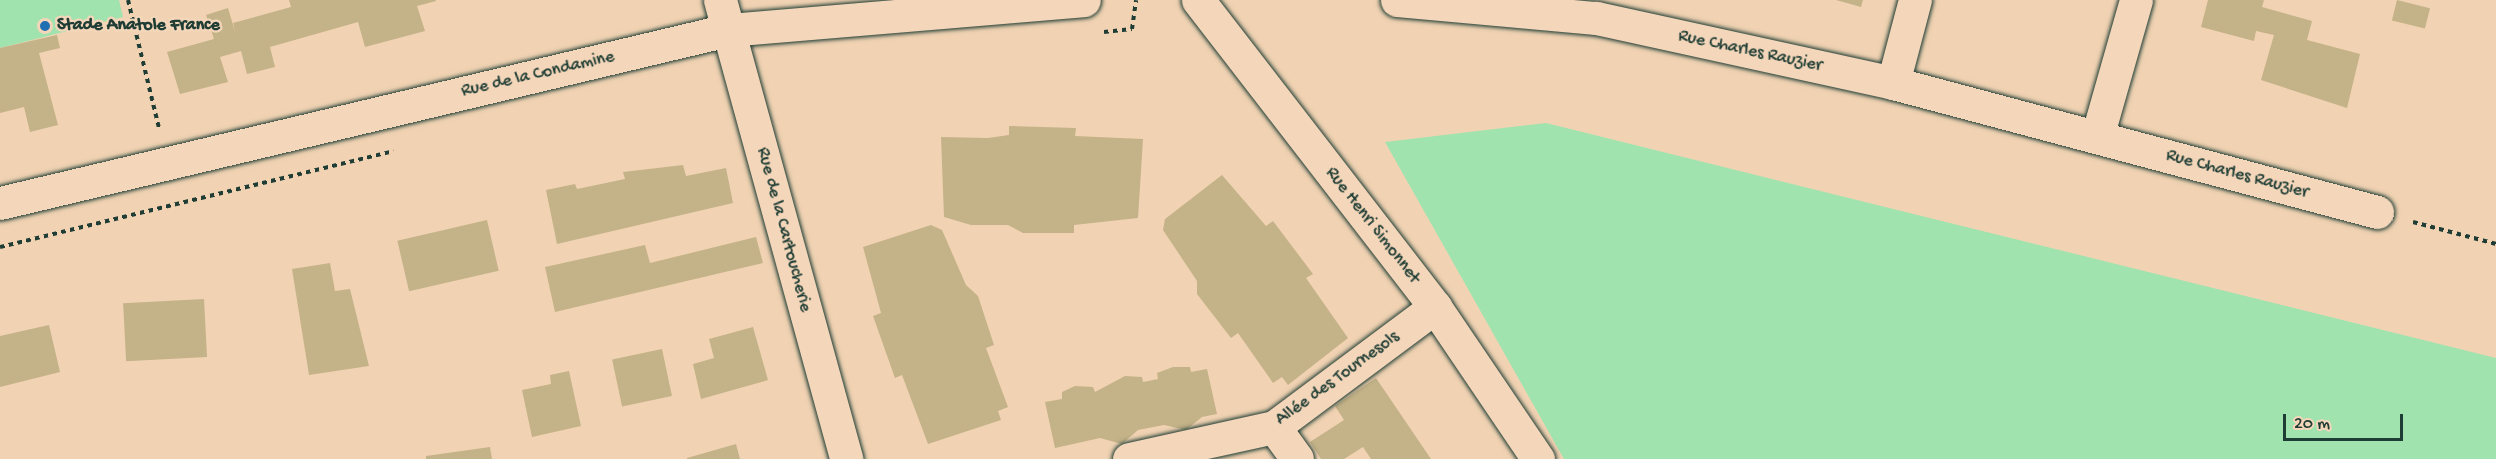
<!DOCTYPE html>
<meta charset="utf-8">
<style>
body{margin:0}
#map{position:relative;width:2496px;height:459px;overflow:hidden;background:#f1d3b3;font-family:"Gochi Hand",sans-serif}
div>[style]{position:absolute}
.green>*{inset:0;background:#a1e3ae}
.building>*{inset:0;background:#c4b288;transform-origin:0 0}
.path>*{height:4px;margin-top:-2px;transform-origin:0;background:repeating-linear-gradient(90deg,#1f3d34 0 4.5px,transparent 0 9px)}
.roads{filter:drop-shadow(0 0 2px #1f3d34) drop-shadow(0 0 2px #1f3d34)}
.minor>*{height:33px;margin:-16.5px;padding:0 16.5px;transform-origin:16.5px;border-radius:16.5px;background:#f4d6ba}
.dots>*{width:16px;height:16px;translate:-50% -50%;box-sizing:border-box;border:3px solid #f4d6ba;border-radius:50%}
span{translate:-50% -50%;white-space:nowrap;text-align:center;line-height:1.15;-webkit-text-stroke:4.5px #f4d6ba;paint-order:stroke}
.poi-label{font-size:18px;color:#1f3d34;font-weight:700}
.left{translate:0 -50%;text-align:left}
.street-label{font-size:18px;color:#1f3d34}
.scale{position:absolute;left:2283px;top:414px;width:120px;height:27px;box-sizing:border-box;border:3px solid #1f3d34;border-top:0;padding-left:8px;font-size:18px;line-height:21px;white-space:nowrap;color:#1f3d34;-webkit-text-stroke:4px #f4d6ba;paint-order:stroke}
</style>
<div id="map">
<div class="green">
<div style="clip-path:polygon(0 0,119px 0,123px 17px,0 48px)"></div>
<div style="clip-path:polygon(1546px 123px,2496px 358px,2496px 459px,1564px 459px,1385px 142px)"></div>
</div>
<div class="building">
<div style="clip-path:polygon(289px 0,436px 0,436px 1px,417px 6px,425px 31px,365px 47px,358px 22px,270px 47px,275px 67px,247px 74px,241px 51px,220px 57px,228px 82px,180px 94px,167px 52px,214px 39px,206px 15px,228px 8px,236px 35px,233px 23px,291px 7px)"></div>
<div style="clip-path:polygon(1836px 0,1863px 0,1861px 7px)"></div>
<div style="clip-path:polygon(2208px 0,2264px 0,2262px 7px,2312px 21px,2307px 40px,2360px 54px,2347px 108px,2261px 80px,2274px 35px,2256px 31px,2254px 41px,2201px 27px)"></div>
<div style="left:2397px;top:0;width:34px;height:21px;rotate:14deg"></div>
<div style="clip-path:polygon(57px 35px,60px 48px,39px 53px,58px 125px,30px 132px,24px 107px,0 113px,0 48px)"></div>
<div style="clip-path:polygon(1009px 126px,1076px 128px,1075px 136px,1143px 139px,1138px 218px,1074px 225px,1074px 233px,1023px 233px,1008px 225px,971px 225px,944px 217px,941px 137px,988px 138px,1009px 135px)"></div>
<div style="clip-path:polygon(683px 165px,686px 176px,726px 168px,733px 203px,557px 244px,546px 190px,575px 184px,577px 189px,625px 179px,623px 172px)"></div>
<div style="clip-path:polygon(1222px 175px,1266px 226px,1273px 221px,1313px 274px,1306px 278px,1348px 338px,1288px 385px,1282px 377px,1273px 383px,1238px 333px,1231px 338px,1197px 294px,1197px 281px,1163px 230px,1165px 219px)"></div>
<div style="left:487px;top:220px;width:52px;height:92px;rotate:77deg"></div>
<div style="clip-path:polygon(931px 225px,942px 230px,966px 285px,978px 296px,994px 345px,986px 348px,1008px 407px,998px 411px,1001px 420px,928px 444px,902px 375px,895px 378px,873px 316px,881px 313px,863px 247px)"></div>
<div style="clip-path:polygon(756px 237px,763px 263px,555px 312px,545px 267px,645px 245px,650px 263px)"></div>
<div style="clip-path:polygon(330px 263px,335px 291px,350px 289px,369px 366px,309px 375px,292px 269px)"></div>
<div style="left:204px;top:299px;width:58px;height:81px;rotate:87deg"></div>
<div style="clip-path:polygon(49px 325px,60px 372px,0 387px,0 336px)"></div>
<div style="clip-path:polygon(753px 327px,768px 380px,701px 399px,693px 364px,714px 358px,709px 339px)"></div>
<div style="left:662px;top:349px;width:48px;height:51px;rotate:78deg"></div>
<div style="clip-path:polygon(1173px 367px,1190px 367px,1191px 372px,1207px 369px,1217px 414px,1202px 417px,1186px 430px,1164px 425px,1138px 430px,1122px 444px,1100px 438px,1055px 448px,1045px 402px,1062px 399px,1062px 392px,1075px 386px,1093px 387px,1095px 392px,1125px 376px,1142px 377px,1143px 382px,1158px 379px,1157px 373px)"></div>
<div style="clip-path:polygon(569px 371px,581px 426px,532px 437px,522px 390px,551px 384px,550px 375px)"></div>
<div style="clip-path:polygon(1376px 378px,1431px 459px,1371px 459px,1363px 447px,1344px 459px,1321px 459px,1310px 442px,1344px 420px,1335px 406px)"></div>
<div style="clip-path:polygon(736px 444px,740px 459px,687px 459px,687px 458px)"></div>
<div style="clip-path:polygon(490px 447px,492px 459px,426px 459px,426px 456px)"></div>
</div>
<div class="path">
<div style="left:128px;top:0;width:132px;rotate:76.4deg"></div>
<div style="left:1104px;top:32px;width:28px;rotate:-6deg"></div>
<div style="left:1132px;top:29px;width:29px;rotate:-82deg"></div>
<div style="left:2413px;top:222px;width:86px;rotate:14.8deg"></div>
<div style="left:0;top:247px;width:405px;rotate:-13.7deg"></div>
</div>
<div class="roads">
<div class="minor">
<div style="left:720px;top:0;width:476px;rotate:74.6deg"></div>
<div style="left:1198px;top:0;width:388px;rotate:52.3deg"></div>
<div style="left:1435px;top:307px;width:184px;rotate:55.9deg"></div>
<div style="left:1397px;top:0;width:200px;rotate:5.2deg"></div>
<div style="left:1596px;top:18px;width:304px;rotate:12.3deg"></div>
<div style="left:1893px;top:83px;width:501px;rotate:14.92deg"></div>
<div style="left:1893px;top:83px;width:86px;rotate:-75.2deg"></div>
<div style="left:2097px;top:137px;width:142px;rotate:-74.1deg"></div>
<div style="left:0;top:203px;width:748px;rotate:-13.37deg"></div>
<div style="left:728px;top:30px;width:357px;rotate:-4.8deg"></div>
<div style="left:1274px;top:427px;width:39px;rotate:54deg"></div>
<div style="left:1129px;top:459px;width:148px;rotate:-12.4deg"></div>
<div style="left:1274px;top:427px;width:201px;rotate:-36.7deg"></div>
</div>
</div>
<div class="dots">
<div style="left:45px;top:26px;background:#1f6fb2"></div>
</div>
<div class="poi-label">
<span class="left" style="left:57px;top:26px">Stade Anatole France</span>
</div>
<div class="street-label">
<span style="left:1750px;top:52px;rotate:12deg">Rue Charles Rauzier</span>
<span style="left:538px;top:75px;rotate:-13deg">Rue de la Condamine</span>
<span style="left:2237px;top:175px;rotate:15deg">Rue Charles Rauzier</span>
<span style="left:1372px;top:226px;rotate:52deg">Rue Henri Simonnet</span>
<span style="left:783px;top:230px;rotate:75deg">Rue de la Cartoucherie</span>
<span style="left:1338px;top:379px;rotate:-36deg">Allée des Tournesols</span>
</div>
<div class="scale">20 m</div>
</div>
